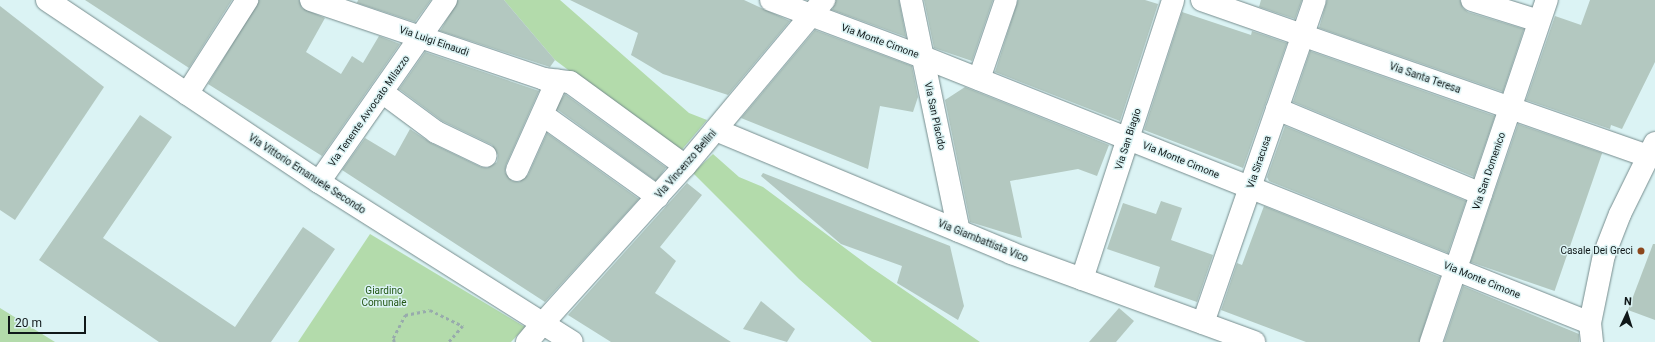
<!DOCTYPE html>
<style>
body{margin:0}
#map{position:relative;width:1655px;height:342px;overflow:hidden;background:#dbf3f4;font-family:Roboto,sans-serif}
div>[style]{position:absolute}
.green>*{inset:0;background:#b3dbab}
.building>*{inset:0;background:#b3c8c0;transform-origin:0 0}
.path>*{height:2.5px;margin-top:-1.25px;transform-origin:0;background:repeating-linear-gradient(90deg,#98abac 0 3px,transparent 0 6px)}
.roads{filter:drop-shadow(0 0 1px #768c8d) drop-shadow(0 0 1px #768c8d)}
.street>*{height:22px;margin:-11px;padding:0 11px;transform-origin:11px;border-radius:11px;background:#fff}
.secondary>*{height:22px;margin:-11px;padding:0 11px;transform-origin:11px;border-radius:11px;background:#fff}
.dots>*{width:11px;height:11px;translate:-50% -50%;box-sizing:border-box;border:2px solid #dbf3f4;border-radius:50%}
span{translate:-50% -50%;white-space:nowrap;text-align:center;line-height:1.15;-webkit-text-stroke:3px #dbf3f4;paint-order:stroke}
.street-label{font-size:10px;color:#101819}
.poi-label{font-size:10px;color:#101819}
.right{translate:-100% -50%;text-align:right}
.park-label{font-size:10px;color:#225614}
.north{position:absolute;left:1607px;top:294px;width:40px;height:40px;-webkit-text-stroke:3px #dbf3f4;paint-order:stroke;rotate:4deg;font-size:11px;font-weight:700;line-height:16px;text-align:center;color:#101819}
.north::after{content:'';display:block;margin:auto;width:14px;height:18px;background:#101819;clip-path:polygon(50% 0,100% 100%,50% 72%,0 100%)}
.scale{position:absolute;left:8px;top:316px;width:78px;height:18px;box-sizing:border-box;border:2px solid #101819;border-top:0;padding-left:5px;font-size:12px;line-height:14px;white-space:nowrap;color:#101819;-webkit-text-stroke:3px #dbf3f4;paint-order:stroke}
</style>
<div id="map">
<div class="green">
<div style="clip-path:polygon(504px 0,560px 0,689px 113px,707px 120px,679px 153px,555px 60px)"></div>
<div style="clip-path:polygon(713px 154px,739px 177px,763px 187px,869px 266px,980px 342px,872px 342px,799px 279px,693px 173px)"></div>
<div style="clip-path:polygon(370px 234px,525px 327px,511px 342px,298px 342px)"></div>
<div style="clip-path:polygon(0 308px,55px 342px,0 342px)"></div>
</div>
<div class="building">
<div style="clip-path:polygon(85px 0,232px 0,189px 68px)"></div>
<div style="clip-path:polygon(259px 0,299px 0,302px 8px,325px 18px,306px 52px,341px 74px,352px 56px,363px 63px,379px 36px,400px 44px,322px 156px,208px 84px)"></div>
<div style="clip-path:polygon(358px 0,431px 0,415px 22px,357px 3px)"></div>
<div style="clip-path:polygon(458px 0,504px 0,555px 60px,550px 67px,440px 31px)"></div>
<div style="clip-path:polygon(570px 0,744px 0,790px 21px,728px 95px,663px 74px,631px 55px,638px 33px)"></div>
<div style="clip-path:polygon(836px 0,899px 0,906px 37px,832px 10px)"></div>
<div style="clip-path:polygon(924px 0,993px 0,972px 61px,934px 48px)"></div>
<div style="clip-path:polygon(1018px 0,1145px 0,1158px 4px,1120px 121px,995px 72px)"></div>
<div style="clip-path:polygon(1261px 0,1302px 0,1295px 19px,1259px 7px)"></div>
<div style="clip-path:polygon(1327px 0,1460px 0,1463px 8px,1468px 12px,1524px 29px,1503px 92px,1319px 28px)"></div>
<div style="clip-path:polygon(1590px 0,1655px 0,1655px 62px,1622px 129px,1611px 125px,1610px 129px,1526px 100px,1555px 16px,1581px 25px)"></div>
<div style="clip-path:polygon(0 6px,104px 87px,15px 220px,0 210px)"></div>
<div style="clip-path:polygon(1182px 12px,1251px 35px,1252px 31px,1287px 43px,1243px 168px,1144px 130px)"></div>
<div style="clip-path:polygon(815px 30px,912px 66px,918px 97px,913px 112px,880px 106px,868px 169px,741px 118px)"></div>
<div style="clip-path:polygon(1310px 51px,1495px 116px,1474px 177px,1293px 102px)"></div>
<div style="clip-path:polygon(425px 52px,539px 91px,506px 165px,505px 172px,512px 181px,519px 182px,528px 175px,547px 133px,639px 199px,545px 302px,342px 170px,365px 138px,395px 156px,410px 129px,431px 143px,481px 167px,487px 168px,497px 162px,498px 155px,492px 145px,442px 121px,399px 89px)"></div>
<div style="clip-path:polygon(965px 87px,1109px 145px,1097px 176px,1078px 169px,1010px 181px,1022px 238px,970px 222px,945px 100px)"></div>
<div style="left:565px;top:94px;width:125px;height:17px;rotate:36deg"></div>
<div style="clip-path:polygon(140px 115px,172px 137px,103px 238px,235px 327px,303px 227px,335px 249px,271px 342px,159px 342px,39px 260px)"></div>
<div style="left:1518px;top:124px;width:89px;height:146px;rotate:19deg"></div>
<div style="clip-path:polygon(1285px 126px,1466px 201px,1448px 253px,1269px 181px,1267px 177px)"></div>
<div style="clip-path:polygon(763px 173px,950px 246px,964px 306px,958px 320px,897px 283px,902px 266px,841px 244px,761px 176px)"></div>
<div style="clip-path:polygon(687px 183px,702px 195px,660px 247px,676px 261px,655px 293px,731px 342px,611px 342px,568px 315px)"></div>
<div style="clip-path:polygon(1161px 201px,1182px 208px,1171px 240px,1213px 255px,1197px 302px,1154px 287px,1160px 267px,1107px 249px,1123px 203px,1156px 214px)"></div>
<div style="clip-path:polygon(1264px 206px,1440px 277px,1419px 342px,1306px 342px,1221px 310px,1237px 263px,1242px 265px)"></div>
<div style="clip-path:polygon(1653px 244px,1655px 244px,1655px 320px,1628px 310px)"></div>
<div style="clip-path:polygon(1463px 286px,1579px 334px,1579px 342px,1444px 342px)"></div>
<div style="clip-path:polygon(761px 301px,795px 329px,787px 342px,743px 329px)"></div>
<div style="clip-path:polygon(1119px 308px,1134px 321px,1116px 342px,1089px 342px)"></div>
</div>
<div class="path">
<div style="left:394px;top:342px;width:4px;rotate:-104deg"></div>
<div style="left:393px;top:338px;width:26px;rotate:-62deg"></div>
<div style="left:405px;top:315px;width:25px;rotate:-11deg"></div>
<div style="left:430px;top:310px;width:37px;rotate:26deg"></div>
<div style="left:463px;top:326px;width:21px;rotate:131deg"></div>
</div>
<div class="roads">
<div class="street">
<div style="left:311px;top:0;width:246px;rotate:18.7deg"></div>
<div style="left:544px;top:79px;width:26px;rotate:7deg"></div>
<div style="left:570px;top:82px;width:142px;rotate:36.1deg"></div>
<div style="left:771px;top:0;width:162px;rotate:20.6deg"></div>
<div style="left:923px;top:57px;width:718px;rotate:21.74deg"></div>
<div style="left:911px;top:0;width:236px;rotate:78.3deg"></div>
<div style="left:1202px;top:0;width:472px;rotate:19.3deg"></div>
<div style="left:1472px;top:0;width:70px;rotate:17.4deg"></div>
<div style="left:979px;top:79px;width:83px;rotate:-71.1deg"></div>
<div style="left:382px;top:92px;width:67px;rotate:36.5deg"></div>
<div style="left:436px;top:132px;width:55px;rotate:25.6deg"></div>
<div style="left:187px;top:94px;width:112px;rotate:-57.4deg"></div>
<div style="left:1277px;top:109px;width:221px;rotate:22.6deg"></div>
<div style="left:543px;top:115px;width:141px;rotate:35.5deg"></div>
<div style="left:716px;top:130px;width:320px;rotate:22.6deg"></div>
<div style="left:1011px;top:253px;width:259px;rotate:20.1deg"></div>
<div style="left:517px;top:170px;width:98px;rotate:-65.8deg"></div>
<div style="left:319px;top:182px;width:222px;rotate:-55.1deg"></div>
<div style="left:1082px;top:279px;width:293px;rotate:-71.9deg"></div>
<div style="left:543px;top:323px;width:212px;rotate:-47.9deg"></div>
<div style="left:685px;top:166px;width:217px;rotate:-50.1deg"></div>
<div style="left:1203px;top:323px;width:342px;rotate:-70.9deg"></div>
<div style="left:1431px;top:342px;width:361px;rotate:-71.3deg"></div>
</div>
<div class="secondary">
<div style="left:47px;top:0;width:327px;rotate:33.8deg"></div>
<div style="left:319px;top:182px;width:299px;rotate:32.3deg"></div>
<div style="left:527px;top:342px;width:25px;rotate:-50deg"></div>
<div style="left:1592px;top:342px;width:19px;rotate:-96deg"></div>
<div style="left:1590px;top:323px;width:69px;rotate:-78.4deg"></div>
<div style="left:1604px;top:255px;width:44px;rotate:-68.7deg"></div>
<div style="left:1620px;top:214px;width:79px;rotate:-63.8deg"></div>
</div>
</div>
<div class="dots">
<div style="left:1641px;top:251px;background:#8c471d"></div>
</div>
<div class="street-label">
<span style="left:434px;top:41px;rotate:19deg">Via Luigi Einaudi</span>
<span style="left:880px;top:41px;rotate:20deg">Via Monte Cimone</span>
<span style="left:1425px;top:78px;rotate:19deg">Via Santa Teresa</span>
<span style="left:369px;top:111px;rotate:-55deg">Via Tenente Avvocato Milazzo</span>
<span style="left:935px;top:116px;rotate:78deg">Via San Placido</span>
<span style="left:1128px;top:139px;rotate:-72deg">Via San Biagio</span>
<span style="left:1181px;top:160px;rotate:22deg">Via Monte Cimone</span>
<span style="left:1259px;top:162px;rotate:-71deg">Via Siracusa</span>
<span style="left:686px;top:164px;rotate:-49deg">Via Vincenzo Bellini</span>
<span style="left:1489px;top:171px;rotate:-71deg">Via San Domenico</span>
<span style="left:307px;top:174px;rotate:33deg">Via Vittorio Emanuele Secondo</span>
<span style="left:983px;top:241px;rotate:22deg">Via Giambattista Vico</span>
<span style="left:1482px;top:280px;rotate:22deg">Via Monte Cimone</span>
</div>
<div class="poi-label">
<span class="right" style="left:1633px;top:251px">Casale Dei Greci</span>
</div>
<div class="park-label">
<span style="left:384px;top:296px">Giardino<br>Comunale</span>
</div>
<div class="north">N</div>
<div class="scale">20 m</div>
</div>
